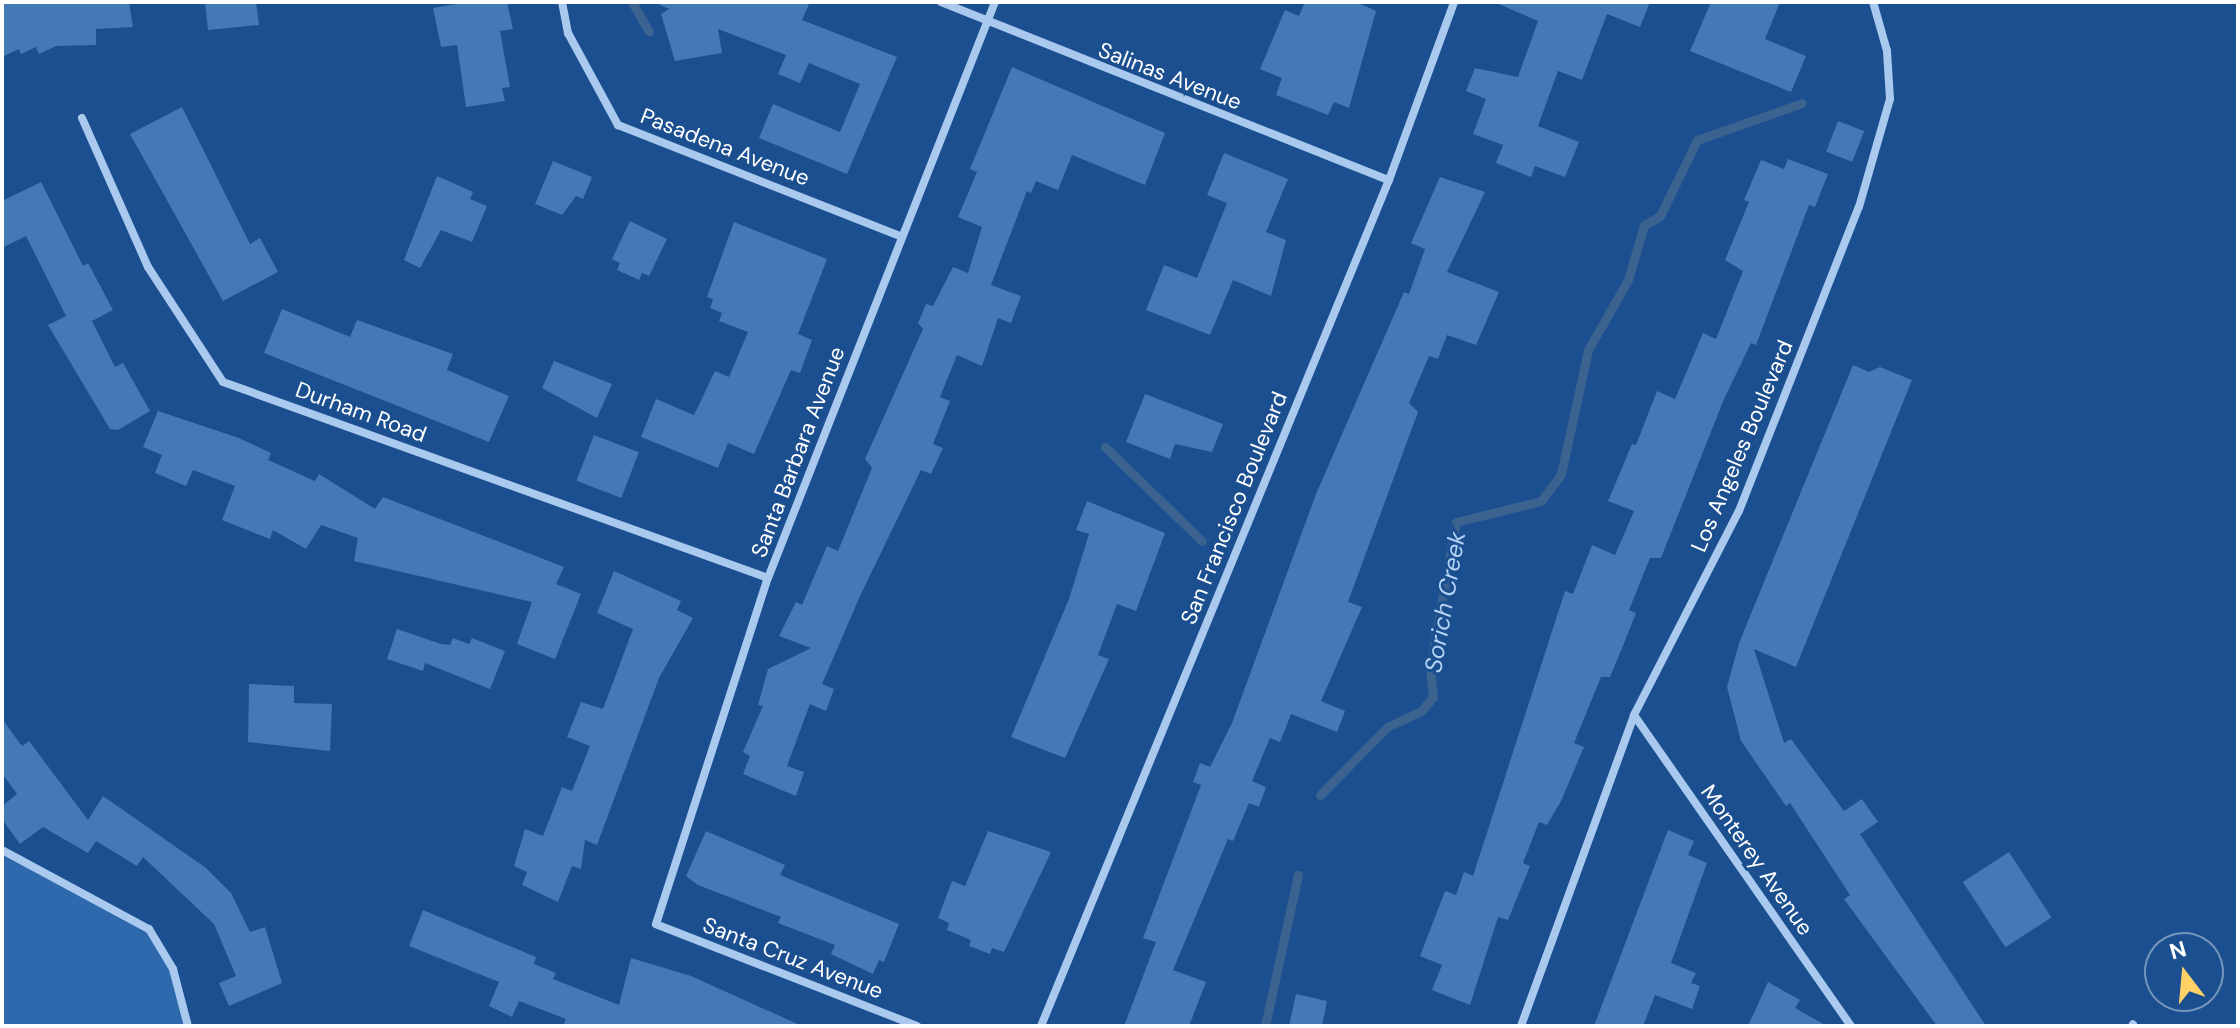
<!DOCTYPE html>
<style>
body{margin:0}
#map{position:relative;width:2240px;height:1028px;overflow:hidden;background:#1b4f8f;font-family:"DM Sans",sans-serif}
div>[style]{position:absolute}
.green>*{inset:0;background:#2e69ad}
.stream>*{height:9px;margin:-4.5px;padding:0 4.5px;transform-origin:4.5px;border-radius:4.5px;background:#3c6290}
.building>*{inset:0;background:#4478b7;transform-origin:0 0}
.minor>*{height:8px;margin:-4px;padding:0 4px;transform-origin:4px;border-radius:4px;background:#a9c9ee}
span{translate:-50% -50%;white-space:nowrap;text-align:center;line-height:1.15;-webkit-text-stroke:6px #1b4f8f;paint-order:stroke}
.street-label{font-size:22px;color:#fff}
.water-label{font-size:24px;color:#b5d3f5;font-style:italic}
.frame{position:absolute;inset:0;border:4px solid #fff;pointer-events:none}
.north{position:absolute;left:2144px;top:932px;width:80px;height:80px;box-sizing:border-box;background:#1b4f8f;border:2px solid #7695bc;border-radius:50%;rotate:344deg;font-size:22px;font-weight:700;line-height:32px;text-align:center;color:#fff}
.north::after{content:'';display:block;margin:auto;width:28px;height:36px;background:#ffd166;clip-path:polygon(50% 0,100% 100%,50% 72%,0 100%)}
</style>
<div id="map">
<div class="green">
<div style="clip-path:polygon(2px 850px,149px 929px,173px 969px,188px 1026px,2px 1026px)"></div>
</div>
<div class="stream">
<div style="left:632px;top:2px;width:34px;rotate:60deg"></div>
<div style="left:1105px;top:447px;width:135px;rotate:44.1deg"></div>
<div style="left:1320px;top:795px;width:95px;rotate:-45.4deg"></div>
<div style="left:1387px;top:727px;width:38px;rotate:-25deg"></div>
<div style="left:1421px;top:711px;width:18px;rotate:-49deg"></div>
<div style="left:1433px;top:697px;width:31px;rotate:-96deg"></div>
<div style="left:1430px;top:666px;width:146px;rotate:-79.8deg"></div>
<div style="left:1456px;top:522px;width:88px;rotate:-13.9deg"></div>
<div style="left:1541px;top:501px;width:34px;rotate:-53deg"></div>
<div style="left:1561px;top:474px;width:127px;rotate:-77.7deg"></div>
<div style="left:1588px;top:350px;width:81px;rotate:-60.3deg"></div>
<div style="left:1628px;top:280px;width:57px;rotate:-73.8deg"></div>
<div style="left:1644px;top:225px;width:18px;rotate:-29deg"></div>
<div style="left:1660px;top:216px;width:85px;rotate:-64deg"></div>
<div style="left:1697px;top:140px;width:111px;rotate:-19.4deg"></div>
<div style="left:1265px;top:1026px;width:155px;rotate:-77.7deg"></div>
</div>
<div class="building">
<div style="clip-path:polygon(2px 2px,129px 2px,133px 27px,96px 29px,96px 45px,56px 46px,39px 54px,36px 47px,21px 54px,19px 49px,2px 57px)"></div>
<div style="clip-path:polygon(205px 2px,256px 2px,259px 25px,208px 30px)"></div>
<div style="clip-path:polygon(468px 2px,507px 2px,513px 29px,500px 31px,510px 87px,502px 88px,505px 101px,466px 107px,457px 45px,441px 47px,433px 8px)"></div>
<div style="clip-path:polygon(654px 2px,810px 2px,802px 20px,897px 57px,847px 174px,759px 138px,773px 104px,840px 132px,860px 84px,809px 63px,800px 83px,778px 74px,786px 55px,718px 29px,722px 53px,675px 61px,661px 14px,669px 9px)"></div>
<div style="clip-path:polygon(1305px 2px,1356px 2px,1376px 11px,1349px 108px,1334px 102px,1328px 115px,1276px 95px,1282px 78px,1260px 69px,1285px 10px,1299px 16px)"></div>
<div style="clip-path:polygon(1494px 2px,1650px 2px,1640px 27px,1607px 14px,1582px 80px,1558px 71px,1538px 126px,1579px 142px,1565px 177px,1535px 166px,1531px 177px,1496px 163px,1503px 145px,1473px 134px,1486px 99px,1466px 91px,1475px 68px,1518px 77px,1538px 21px)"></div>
<div style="clip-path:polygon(1711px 2px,1780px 2px,1765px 39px,1806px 56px,1791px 92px,1690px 51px)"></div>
<div style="clip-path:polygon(1012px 67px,1165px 133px,1145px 185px,1072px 155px,1058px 190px,1036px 181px,1031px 193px,1027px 191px,991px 285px,1021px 296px,1011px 323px,998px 318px,982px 366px,957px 355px,940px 397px,950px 401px,933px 444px,943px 448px,931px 474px,921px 470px,860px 596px,822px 684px,834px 689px,826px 711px,810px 704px,787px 766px,804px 772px,796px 796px,743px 774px,750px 756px,743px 752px,763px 706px,758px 705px,768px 669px,811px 648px,779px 636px,796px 602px,802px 605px,827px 546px,838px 551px,872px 468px,865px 459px,923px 329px,918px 323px,926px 304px,933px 306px,953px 267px,968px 273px,982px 227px,958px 217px,977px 172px,970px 169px)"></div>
<div style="clip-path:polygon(182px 107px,250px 244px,260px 238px,278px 272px,223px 301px,130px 134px)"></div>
<div style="left:1838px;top:121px;width:28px;height:33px;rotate:21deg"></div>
<div style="clip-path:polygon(1224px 153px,1288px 179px,1266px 232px,1286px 240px,1271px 296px,1233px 280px,1210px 335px,1146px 310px,1164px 265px,1197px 278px,1227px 203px,1207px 195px)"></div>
<div style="clip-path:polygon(1788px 159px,1828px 174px,1815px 207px,1809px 205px,1756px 345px,1751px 343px,1724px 399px,1661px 558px,1650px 558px,1629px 610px,1636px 613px,1625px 641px,1610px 677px,1601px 677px,1574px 743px,1584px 747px,1561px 801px,1547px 825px,1539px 822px,1523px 863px,1530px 866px,1508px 920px,1498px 917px,1470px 1005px,1432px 990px,1442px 965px,1420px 956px,1445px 891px,1456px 895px,1464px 872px,1473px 876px,1565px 591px,1573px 594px,1592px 545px,1615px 555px,1634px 511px,1608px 501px,1632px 444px,1636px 445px,1657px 391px,1675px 399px,1703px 333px,1716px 339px,1743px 271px,1725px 260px,1749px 202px,1744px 200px,1761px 160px,1784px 169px)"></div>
<div style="clip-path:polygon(553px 161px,592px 177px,583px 199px,576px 196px,562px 215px,535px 204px)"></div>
<div style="clip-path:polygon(437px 176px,473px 192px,470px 199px,487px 206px,472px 242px,441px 230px,420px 268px,404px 260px)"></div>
<div style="clip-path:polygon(1440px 177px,1485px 192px,1447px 272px,1499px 292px,1476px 345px,1447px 335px,1438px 359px,1429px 356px,1409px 403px,1418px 412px,1348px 602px,1362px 607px,1321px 701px,1345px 711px,1337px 732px,1291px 714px,1280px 742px,1270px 738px,1252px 781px,1266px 787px,1259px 807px,1249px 803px,1233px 841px,1228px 839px,1173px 970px,1206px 982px,1189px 1026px,1124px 1026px,1156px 942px,1143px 938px,1201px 785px,1193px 782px,1200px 763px,1210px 767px,1232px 723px,1316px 494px,1404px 292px,1409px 294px,1425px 249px,1411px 243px)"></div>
<div style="clip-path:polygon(41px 182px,83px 266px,88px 263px,113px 310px,92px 321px,115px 367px,123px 363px,150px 411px,118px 430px,110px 429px,48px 325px,66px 316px,26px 236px,2px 248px,2px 201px)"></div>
<div style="clip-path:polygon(630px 221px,667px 239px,649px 276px,642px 273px,639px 280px,617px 270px,620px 263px,612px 259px)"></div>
<div style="clip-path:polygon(734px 222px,827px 259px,798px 334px,812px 340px,800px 373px,791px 370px,754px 454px,728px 443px,718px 468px,641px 437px,656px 399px,694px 415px,715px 371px,729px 377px,748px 332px,719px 321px,722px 313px,710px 308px,713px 299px,707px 297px)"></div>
<div style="clip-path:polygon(282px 309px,350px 337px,357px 320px,453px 354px,447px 370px,509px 396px,489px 442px,264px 353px)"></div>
<div style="clip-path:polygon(554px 361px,612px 384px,597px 418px,542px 388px)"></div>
<div style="clip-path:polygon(1853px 365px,1869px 372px,1880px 367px,1912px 380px,1796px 667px,1754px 649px,1784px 743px,1791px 739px,1844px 811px,1862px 799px,1878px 822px,1860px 834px,1986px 1026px,1937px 1026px,1844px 899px,1850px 895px,1790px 803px,1786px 806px,1741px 741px,1727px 687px,1739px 643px)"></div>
<div style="clip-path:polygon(1145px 394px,1223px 424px,1212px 452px,1175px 444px,1170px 459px,1126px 442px)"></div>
<div style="clip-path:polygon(158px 411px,239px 438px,271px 453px,268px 460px,315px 481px,319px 474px,375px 509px,383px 497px,564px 567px,556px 584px,581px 594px,555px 659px,517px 644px,532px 602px,354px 561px,358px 538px,321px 525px,306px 549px,273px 530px,270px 539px,222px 520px,235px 486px,193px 470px,186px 486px,155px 473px,162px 455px,143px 447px)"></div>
<div style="left:594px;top:435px;width:48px;height:49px;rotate:21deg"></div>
<div style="clip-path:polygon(1087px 501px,1165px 533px,1136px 611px,1117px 604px,1098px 655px,1109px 659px,1065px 758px,1011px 737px,1069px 599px,1089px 534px,1076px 530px)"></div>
<div style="clip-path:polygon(614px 571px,681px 601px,677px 610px,693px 618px,659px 678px,597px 845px,585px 840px,581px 869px,572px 866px,558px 902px,522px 885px,527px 872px,514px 866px,525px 829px,543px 836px,562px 787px,572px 791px,590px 746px,567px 737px,581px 702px,603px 709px,633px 629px,597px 613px)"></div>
<div style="clip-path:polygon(397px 629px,441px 644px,450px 645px,453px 638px,469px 644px,472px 638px,505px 651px,490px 689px,425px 663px,423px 671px,387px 659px)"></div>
<div style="clip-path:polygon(249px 684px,294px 686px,294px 703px,332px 704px,330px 751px,248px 742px)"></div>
<div style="clip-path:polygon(2px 719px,22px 746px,29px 741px,88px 820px,103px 796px,206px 868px,231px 893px,250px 932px,265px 927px,282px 983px,229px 1006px,219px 983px,236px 976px,214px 924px,143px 857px,137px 866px,96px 841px,88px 853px,43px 827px,20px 844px,2px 819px,2px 806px,17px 794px,2px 773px)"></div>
<div style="clip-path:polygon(1668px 830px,1694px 841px,1688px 855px,1707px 863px,1671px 963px,1696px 973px,1691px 983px,1700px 986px,1692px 1009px,1655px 995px,1643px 1026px,1594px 1026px)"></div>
<div style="clip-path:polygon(706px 831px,785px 865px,780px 875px,899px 924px,884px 962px,879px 960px,873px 974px,831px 954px,835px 945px,778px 923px,781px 917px,698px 885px,686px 876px)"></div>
<div style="clip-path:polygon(988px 831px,1051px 852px,1004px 952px,992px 948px,990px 954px,969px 946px,971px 940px,947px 930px,949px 923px,938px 918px,952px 881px,965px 886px)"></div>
<div style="left:2009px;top:852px;width:78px;height:55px;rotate:57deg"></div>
<div style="clip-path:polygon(423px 910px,536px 957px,534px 964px,556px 973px,553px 979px,619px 1005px,631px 958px,691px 976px,802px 1026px,563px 1026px,566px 1019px,519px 1001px,512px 1017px,489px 1006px,499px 982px,409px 946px)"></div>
<div style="clip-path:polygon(1768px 982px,1800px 1000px,1795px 1008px,1827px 1026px,1748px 1026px)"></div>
<div style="clip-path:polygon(1296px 994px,1327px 1001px,1322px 1026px,1289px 1026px)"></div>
</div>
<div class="minor">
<div style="left:562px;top:2px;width:32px;rotate:79deg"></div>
<div style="left:568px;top:33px;width:105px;rotate:61.5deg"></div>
<div style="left:618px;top:125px;width:303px;rotate:21.5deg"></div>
<div style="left:941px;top:2px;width:482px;rotate:21.7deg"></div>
<div style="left:82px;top:118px;width:163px;rotate:66.1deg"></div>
<div style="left:148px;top:267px;width:137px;rotate:56.9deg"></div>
<div style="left:223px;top:382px;width:579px;rotate:19.78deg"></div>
<div style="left:1634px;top:715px;width:379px;rotate:55.1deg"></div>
<div style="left:2px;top:850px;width:167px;rotate:28.3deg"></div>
<div style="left:149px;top:929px;width:47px;rotate:59deg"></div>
<div style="left:173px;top:969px;width:59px;rotate:75.3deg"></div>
<div style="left:917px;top:1026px;width:280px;rotate:-158.7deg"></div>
<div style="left:656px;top:924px;width:364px;rotate:-72.1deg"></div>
<div style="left:768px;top:578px;width:619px;rotate:-68.49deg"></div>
<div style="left:1041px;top:1026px;width:915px;rotate:-67.64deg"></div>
<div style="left:1389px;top:180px;width:189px;rotate:-69.9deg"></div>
<div style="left:1521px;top:1026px;width:331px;rotate:-70deg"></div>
<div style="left:1634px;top:715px;width:229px;rotate:-62.8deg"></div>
<div style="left:1739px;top:511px;width:327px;rotate:-68.5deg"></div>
<div style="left:1859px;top:207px;width:112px;rotate:-74deg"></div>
<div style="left:1890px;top:99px;width:48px;rotate:-93.6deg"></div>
<div style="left:1887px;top:51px;width:51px;rotate:-105.9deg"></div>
<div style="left:2132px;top:1026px;width:2px;rotate:-63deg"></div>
</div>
<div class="street-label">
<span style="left:1170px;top:76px;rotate:21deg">Salinas Avenue</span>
<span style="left:725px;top:147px;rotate:21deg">Pasadena Avenue</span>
<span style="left:361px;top:412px;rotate:20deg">Durham Road</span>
<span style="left:1742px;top:446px;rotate:-67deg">Los Angeles Boulevard</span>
<span style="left:798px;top:452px;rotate:-69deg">Santa Barbara Avenue</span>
<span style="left:1234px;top:508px;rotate:-68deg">San Francisco Boulevard</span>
<span style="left:1757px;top:860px;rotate:55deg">Monterey Avenue</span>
<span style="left:793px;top:958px;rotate:21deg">Santa Cruz Avenue</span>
</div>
<div class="water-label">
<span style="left:1445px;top:602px;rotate:-80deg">Sorich Creek</span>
</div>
<div class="frame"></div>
<div class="north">N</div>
</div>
